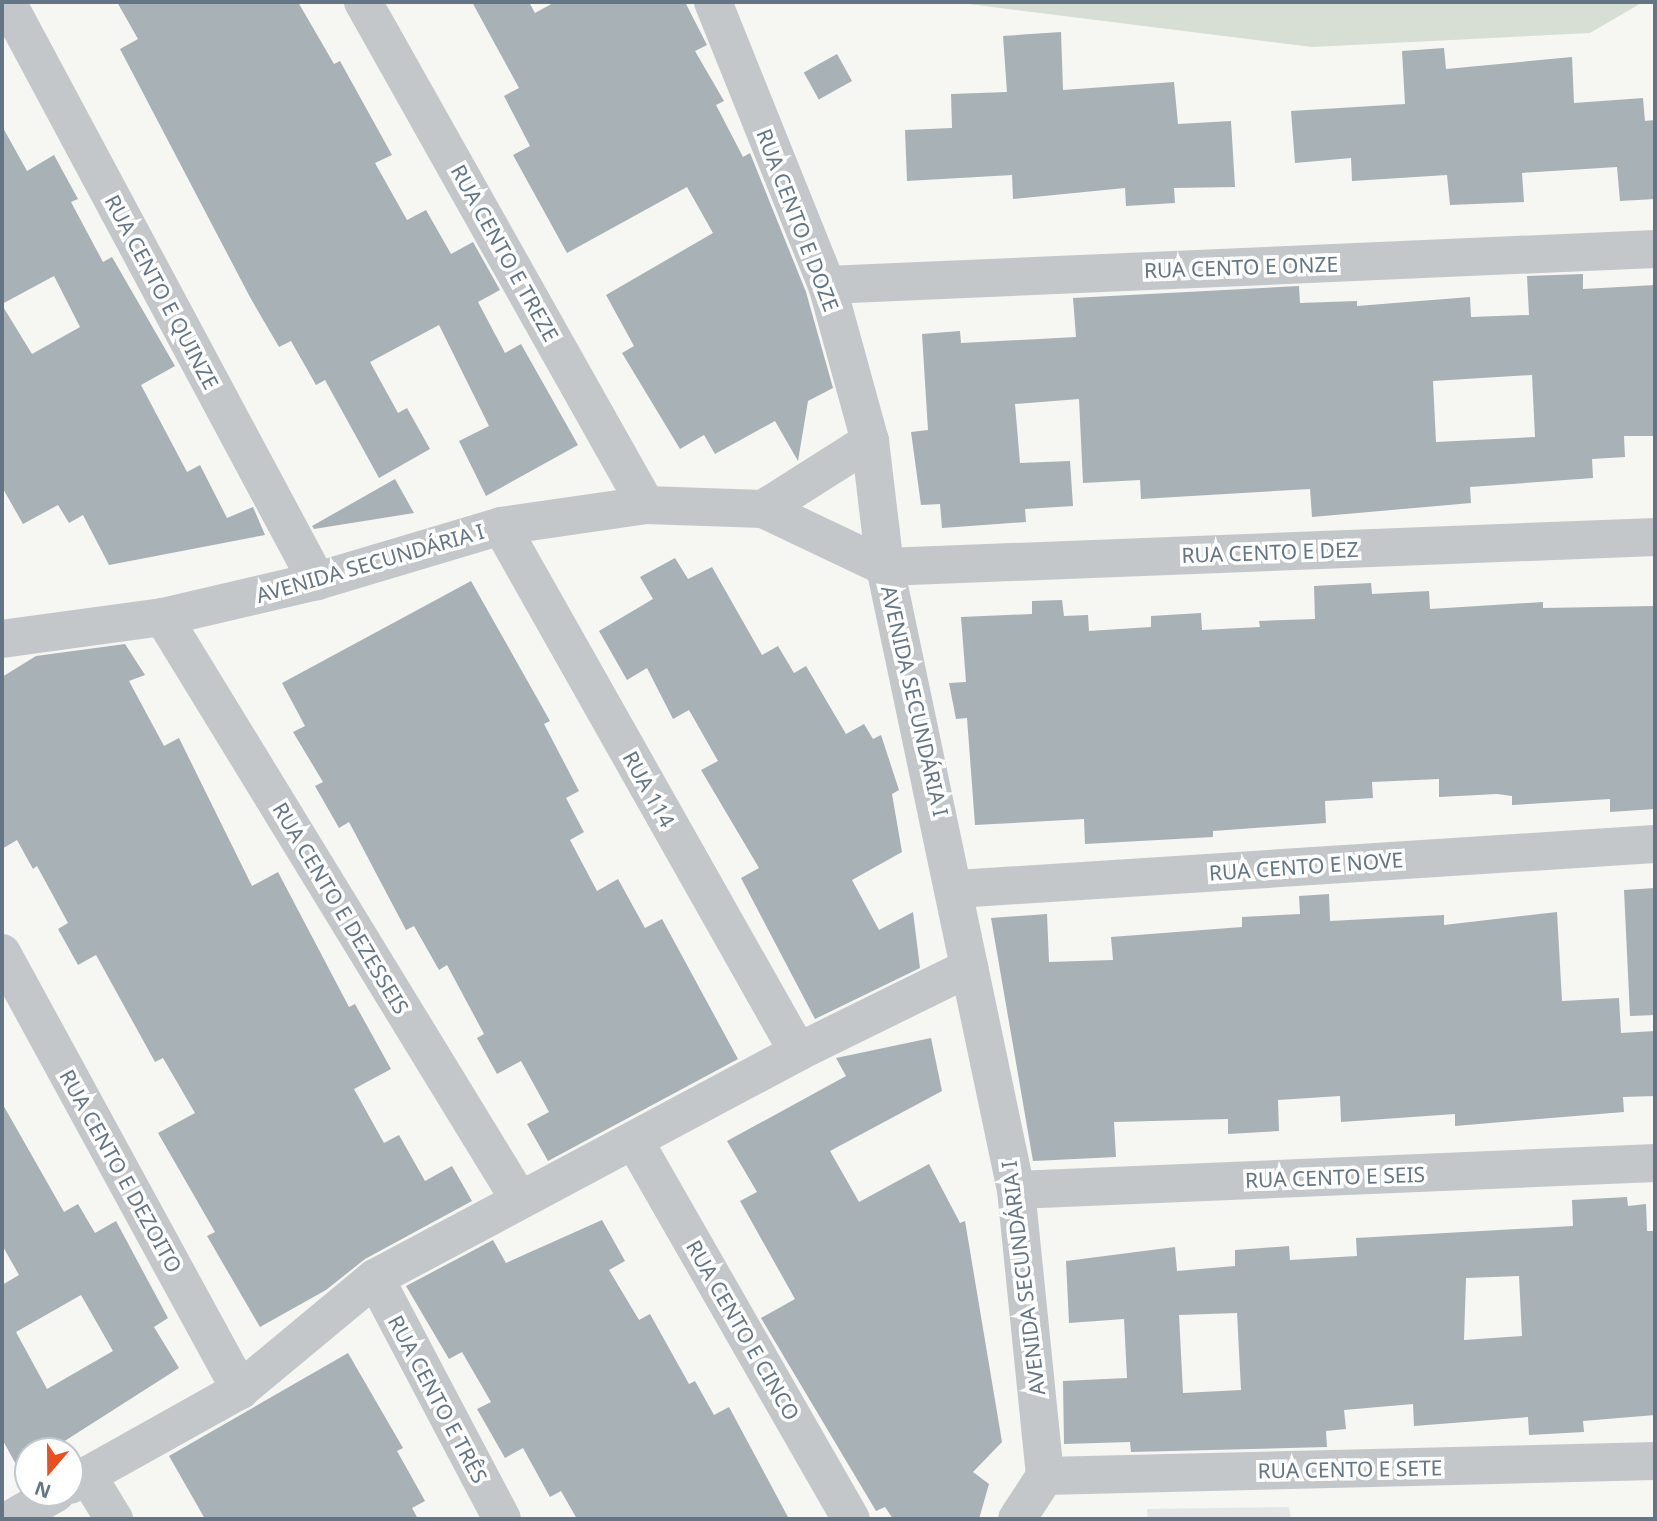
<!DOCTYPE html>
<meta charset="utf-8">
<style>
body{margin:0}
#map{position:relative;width:1657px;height:1521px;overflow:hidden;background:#f6f6f3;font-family:"Noto Sans",sans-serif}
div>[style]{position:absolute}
.built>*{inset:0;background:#e4e5e4}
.green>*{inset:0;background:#d7ded4}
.building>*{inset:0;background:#a8b1b6;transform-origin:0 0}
.minor>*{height:38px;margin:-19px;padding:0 19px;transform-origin:19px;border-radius:19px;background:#c3c7ca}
span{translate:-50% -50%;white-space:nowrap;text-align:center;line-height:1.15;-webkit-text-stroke:7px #fff;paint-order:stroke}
.street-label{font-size:21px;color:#647685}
.frame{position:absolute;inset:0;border:4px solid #647685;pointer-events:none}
.north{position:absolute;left:14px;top:1437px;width:70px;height:70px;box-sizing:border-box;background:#fff;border:2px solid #c1c8ce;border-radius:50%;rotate:200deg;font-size:19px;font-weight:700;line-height:28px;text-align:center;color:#647685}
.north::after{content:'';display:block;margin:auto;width:24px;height:32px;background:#e84f21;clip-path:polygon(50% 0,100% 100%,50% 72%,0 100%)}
</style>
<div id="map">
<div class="built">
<div style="clip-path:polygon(1289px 1507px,1291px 1519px,1148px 1519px,1147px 1509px)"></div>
</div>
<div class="green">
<div style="clip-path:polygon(952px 2px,1643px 2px,1590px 33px,1312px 47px)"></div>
</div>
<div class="building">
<div style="clip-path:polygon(117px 2px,298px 2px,334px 64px,340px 61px,392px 155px,375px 163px,407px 220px,426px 210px,451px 254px,473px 242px,500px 290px,478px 302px,505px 353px,521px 344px,578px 445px,486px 496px,459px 441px,489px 426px,439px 325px,370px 362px,398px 413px,407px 408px,430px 449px,379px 478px,325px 380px,316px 385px,291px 341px,279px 347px,251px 299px,120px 49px,138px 39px)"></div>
<div style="clip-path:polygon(472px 2px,529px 2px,535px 13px,555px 2px,685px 2px,707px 45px,695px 51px,724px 101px,716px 105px,743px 157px,750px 153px,806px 292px,833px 388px,808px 401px,798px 461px,775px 421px,715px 454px,704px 435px,680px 449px,622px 353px,634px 346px,606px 295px,713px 233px,687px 187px,567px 253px,513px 155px,530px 146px,504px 96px,519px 88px)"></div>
<div style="clip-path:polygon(1061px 32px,1063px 90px,1174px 82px,1178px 124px,1231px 121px,1235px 187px,1174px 188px,1175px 203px,1126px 206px,1125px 188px,1013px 199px,1012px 175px,907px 181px,905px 130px,952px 128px,951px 94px,1007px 92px,1003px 36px)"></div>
<div style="clip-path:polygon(1444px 48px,1446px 69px,1572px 57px,1574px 103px,1643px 98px,1645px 121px,1655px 120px,1655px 199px,1620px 201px,1617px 167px,1522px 173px,1524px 202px,1450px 205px,1447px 175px,1352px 181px,1351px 158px,1295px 163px,1291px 111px,1405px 104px,1402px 51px)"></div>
<div style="left:837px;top:54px;width:31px;height:38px;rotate:61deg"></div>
<div style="clip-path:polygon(2px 126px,27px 171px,54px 155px,78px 199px,71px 202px,103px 262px,112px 257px,175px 366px,141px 385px,187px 472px,200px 465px,227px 518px,253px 507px,265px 535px,109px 565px,83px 515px,69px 523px,58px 505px,23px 524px,2px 487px,2px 305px,32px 354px,80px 327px,54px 276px,2px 304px)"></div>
<div style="clip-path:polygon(evenodd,1583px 274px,1583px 289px,1655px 285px,1655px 436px,1624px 436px,1625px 457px,1592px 459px,1593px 478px,1470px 487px,1471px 503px,1312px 517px,1310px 489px,1141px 499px,1140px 480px,1083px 483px,1079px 399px,1015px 404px,1020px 463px,1070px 461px,1073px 506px,1025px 509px,1026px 522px,942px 528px,940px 504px,921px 505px,911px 432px,928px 430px,922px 334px,960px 331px,961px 343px,1076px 337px,1073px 298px,1299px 286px,1300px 303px,1357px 301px,1357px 306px,1470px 297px,1471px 317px,1529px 315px,1527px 276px,1583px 274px,1532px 375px,1535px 437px,1436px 442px,1433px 381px,1532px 375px)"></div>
<div style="clip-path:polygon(395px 479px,414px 513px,314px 529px,312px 526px)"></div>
<div style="clip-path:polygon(675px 558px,688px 579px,712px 567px,762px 655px,778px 646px,794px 673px,806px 666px,846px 734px,864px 724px,873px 739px,881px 735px,899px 790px,892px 794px,902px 852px,852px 880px,879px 930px,913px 912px,920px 968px,815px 1019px,741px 878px,759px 868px,701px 770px,718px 761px,689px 710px,673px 719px,647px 668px,627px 680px,599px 631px,653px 599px,640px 577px)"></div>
<div style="clip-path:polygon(471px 581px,550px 721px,544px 724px,579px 791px,566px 798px,584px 832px,570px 840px,597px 891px,618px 879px,645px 928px,662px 919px,738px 1059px,548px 1161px,527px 1124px,549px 1112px,521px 1061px,497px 1074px,477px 1038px,484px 1034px,447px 965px,439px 970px,414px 926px,406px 930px,349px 822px,339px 828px,315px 786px,323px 782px,293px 732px,305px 726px,282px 683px)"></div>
<div style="clip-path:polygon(1371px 583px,1372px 594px,1429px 591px,1430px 609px,1543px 602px,1543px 608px,1655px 606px,1655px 809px,1610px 812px,1610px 799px,1512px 805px,1512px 796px,1497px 794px,1439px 797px,1439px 779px,1372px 782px,1373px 798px,1325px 801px,1326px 823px,1213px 831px,1213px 837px,1085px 844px,1084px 819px,975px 825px,967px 718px,956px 719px,949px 683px,966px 682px,961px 617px,1032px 614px,1032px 601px,1062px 600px,1064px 616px,1088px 615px,1089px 631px,1151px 627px,1151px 616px,1201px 613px,1202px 630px,1260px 627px,1259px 621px,1315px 619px,1314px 586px)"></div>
<div style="clip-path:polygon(125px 644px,145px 675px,129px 681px,164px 746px,179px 738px,252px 886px,278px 872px,349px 1007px,355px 1004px,391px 1069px,354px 1089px,384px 1143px,399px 1135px,425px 1181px,452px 1166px,472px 1201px,365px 1259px,326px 1290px,260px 1327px,207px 1236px,215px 1232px,158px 1133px,195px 1113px,163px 1058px,155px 1062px,96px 955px,78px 965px,58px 929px,68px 923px,37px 866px,33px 869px,17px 840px,2px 849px,2px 677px,36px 656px)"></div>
<div style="clip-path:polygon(1655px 888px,1655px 1015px,1630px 1016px,1624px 890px)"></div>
<div style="clip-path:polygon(1329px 894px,1330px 921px,1444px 915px,1444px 925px,1557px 912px,1562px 1001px,1619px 998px,1621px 1033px,1655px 1031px,1655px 1096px,1623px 1097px,1624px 1112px,1455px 1126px,1455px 1114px,1341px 1122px,1340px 1096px,1278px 1100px,1279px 1131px,1228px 1134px,1228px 1119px,1114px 1122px,1116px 1157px,1033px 1161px,991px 918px,1047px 914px,1049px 962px,1113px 960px,1111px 937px,1242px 927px,1242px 917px,1300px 914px,1299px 896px)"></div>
<div style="clip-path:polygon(931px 1038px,942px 1091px,830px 1151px,859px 1202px,929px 1164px,960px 1223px,965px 1221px,1002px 1442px,973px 1472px,989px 1484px,979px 1519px,893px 1519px,885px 1507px,876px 1511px,761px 1318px,795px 1299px,740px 1201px,757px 1192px,727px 1141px,846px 1076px,836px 1058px)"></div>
<div style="clip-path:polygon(evenodd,2px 1103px,64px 1212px,78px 1204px,95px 1233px,116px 1221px,168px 1318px,154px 1327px,179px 1368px,49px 1451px,28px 1451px,28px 1462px,18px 1468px,2px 1439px,2px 1285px,19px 1275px,2px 1245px,2px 1103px,81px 1295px,113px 1351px,47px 1389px,16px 1332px,81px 1295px)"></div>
<div style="clip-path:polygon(evenodd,1627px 1197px,1628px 1206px,1646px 1204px,1647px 1231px,1655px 1231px,1655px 1415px,1583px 1421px,1584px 1432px,1529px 1435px,1528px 1417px,1414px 1426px,1413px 1404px,1344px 1410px,1346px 1429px,1326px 1431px,1327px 1447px,1131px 1452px,1130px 1442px,1064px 1444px,1063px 1381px,1127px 1378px,1124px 1319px,1069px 1323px,1066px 1261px,1175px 1247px,1177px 1271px,1235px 1266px,1235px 1250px,1289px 1246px,1290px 1260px,1357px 1256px,1356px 1238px,1573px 1226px,1572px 1200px,1627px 1197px,1519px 1276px,1522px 1336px,1464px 1340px,1466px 1278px,1519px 1276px,1627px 1197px,1237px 1313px,1241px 1390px,1183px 1393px,1179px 1315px,1237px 1313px)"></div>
<div style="clip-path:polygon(602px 1220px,625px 1261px,609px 1270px,639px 1320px,650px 1314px,689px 1384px,695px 1381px,714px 1415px,729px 1407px,789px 1519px,577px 1519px,561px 1491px,550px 1497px,523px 1448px,505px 1458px,477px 1409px,491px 1402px,462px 1352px,449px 1359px,406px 1286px,493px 1240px,506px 1263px)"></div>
<div style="clip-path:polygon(348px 1353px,403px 1448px,397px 1451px,425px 1501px,412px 1508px,418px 1519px,205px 1519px,169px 1456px)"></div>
</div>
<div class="minor">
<div style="left:7px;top:2px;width:657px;rotate:61.84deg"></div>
<div style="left:363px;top:2px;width:577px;rotate:60.64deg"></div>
<div style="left:713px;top:2px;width:305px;rotate:68.1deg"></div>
<div style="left:827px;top:285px;width:162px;rotate:74.6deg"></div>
<div style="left:870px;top:441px;width:127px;rotate:83.2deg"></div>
<div style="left:885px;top:567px;width:771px;rotate:-2.23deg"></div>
<div style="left:827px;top:285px;width:829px;rotate:-2.49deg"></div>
<div style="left:763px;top:509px;width:127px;rotate:-32.4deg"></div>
<div style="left:501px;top:526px;width:604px;rotate:60.55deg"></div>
<div style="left:163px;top:617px;width:682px;rotate:58.55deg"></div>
<div style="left:2px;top:639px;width:162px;rotate:-7.8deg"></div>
<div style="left:163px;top:617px;width:158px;rotate:-13.2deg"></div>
<div style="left:317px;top:581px;width:192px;rotate:-16.6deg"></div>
<div style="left:501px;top:526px;width:147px;rotate:-8.2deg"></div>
<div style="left:646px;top:505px;width:117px;rotate:2deg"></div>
<div style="left:763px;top:509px;width:135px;rotate:25.4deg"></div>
<div style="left:885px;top:567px;width:637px;rotate:78.13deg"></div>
<div style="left:1016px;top:1190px;width:287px;rotate:84.2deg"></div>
<div style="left:1045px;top:1476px;width:51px;rotate:123.1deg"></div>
<div style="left:957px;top:889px;width:699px;rotate:-3.69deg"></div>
<div style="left:2px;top:953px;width:498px;rotate:61.4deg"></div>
<div style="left:635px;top:1142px;width:434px;rotate:60.2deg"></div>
<div style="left:1016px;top:1190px;width:640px;rotate:-2.42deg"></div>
<div style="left:375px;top:1278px;width:272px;rotate:62.2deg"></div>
<div style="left:87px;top:1475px;width:52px;rotate:58.5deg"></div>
<div style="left:1045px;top:1476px;width:610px;rotate:-1.41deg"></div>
<div style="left:70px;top:1485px;width:195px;rotate:-29.2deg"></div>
<div style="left:240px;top:1390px;width:175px;rotate:-39.7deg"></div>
<div style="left:375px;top:1278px;width:480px;rotate:-28.1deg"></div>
<div style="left:798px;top:1052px;width:191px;rotate:-26.2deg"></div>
<div style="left:11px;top:1519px;width:52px;rotate:-30deg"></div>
</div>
<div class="street-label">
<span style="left:798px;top:220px;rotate:69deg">RUA CENTO E DOZE</span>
<span style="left:505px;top:253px;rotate:61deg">RUA CENTO E TREZE</span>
<span style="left:1241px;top:267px;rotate:-2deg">RUA CENTO E ONZE</span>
<span style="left:162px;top:292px;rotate:62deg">RUA CENTO E QUINZE</span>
<span style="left:1270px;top:552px;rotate:-2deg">RUA CENTO E DEZ</span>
<span style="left:370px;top:563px;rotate:-16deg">AVENIDA SECUNDÁRIA I</span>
<span style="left:915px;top:701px;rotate:77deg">AVENIDA SECUNDÁRIA I</span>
<span style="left:649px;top:789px;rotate:61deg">RUA 114</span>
<span style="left:1306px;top:866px;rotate:-4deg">RUA CENTO E NOVE</span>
<span style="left:341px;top:908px;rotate:59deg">RUA CENTO E DEZESSEIS</span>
<span style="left:121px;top:1171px;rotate:61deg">RUA CENTO E DEZOITO</span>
<span style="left:1335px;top:1177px;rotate:-2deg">RUA CENTO E SEIS</span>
<span style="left:1023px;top:1278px;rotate:-97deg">AVENIDA SECUNDÁRIA I</span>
<span style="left:743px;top:1330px;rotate:60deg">RUA CENTO E CINCO</span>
<span style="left:438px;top:1399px;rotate:62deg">RUA CENTO E TRÊS</span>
<span style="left:1350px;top:1469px;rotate:-1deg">RUA CENTO E SETE</span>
</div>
<div class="frame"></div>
<div class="north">N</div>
</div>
